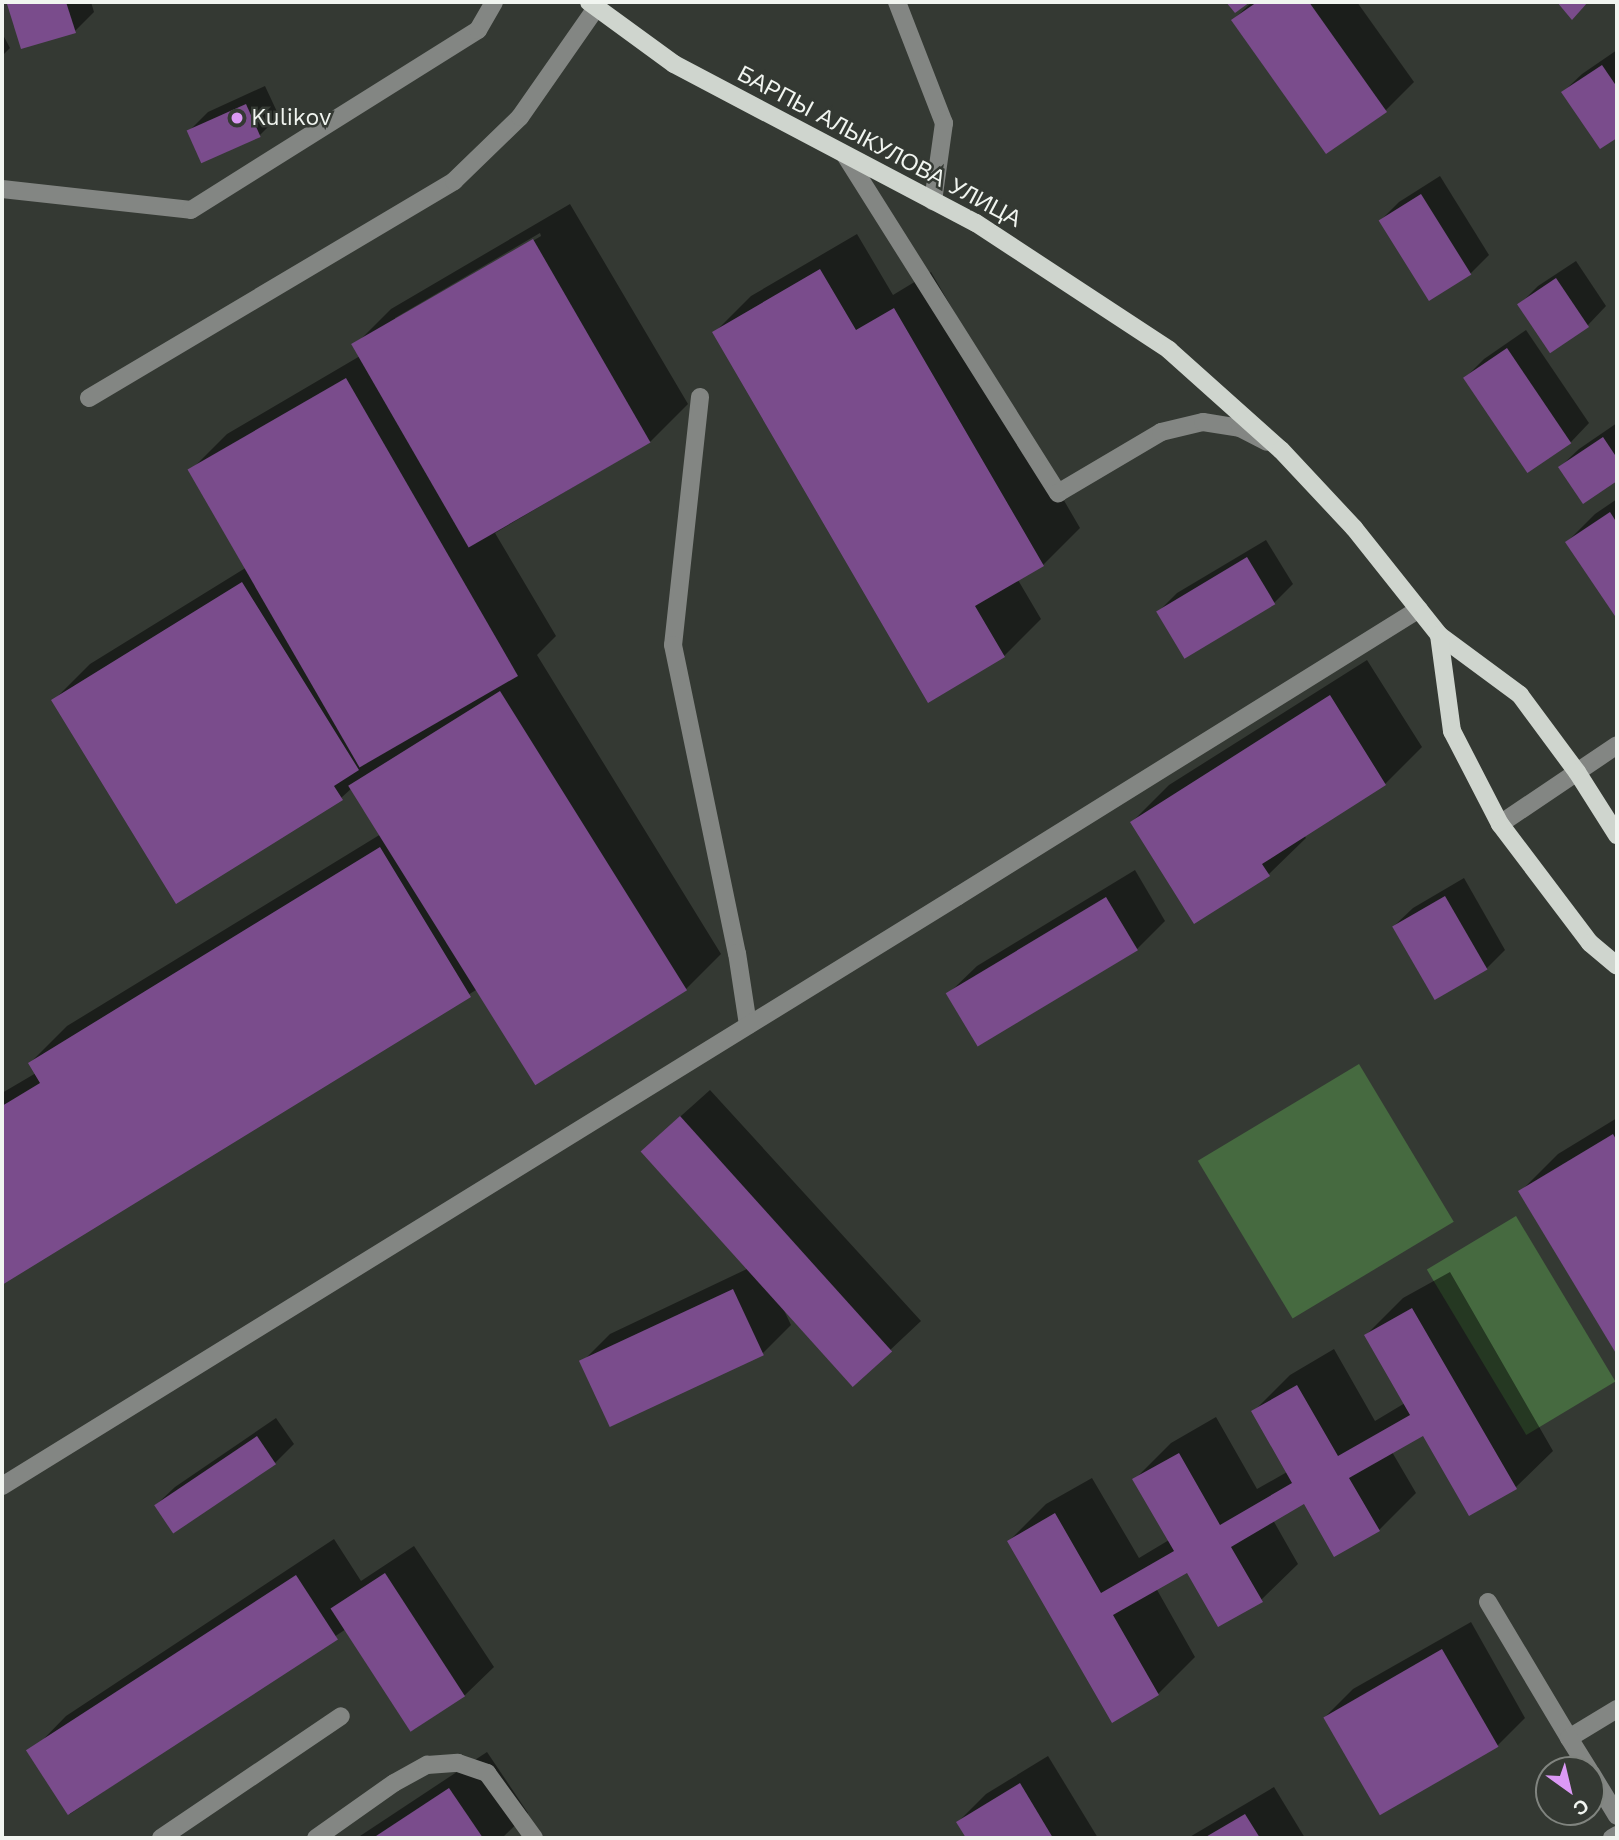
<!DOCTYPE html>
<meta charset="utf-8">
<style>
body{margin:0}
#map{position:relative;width:1619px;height:1840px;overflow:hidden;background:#343933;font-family:"Work Sans",sans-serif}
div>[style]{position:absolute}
.green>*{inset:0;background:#466a40;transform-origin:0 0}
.shadow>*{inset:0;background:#0007}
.building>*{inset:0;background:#7a4c8c;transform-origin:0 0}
.minor>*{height:18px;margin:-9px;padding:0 9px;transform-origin:9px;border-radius:9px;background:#838683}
.major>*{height:18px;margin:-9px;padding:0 9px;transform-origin:9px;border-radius:9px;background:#cfd5ce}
.dots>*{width:19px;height:19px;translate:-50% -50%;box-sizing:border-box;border:4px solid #343933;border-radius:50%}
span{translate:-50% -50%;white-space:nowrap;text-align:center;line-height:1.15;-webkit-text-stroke:5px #343933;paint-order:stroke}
.poi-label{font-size:23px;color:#f1f5f0}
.left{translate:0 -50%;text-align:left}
.street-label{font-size:23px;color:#f1f5f0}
.frame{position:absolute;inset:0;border:4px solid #f1f5f0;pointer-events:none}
.north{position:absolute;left:1535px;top:1756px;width:70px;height:70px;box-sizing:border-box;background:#343933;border:2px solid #80847f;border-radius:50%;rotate:146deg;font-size:19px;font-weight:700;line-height:28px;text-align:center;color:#f1f5f0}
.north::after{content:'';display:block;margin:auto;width:24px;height:32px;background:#db99f5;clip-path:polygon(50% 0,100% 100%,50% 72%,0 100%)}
</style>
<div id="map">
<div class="green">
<div style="left:1359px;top:1064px;width:184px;height:188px;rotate:59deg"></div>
<div style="left:1516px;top:1216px;width:193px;height:104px;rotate:59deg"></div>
</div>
<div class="shadow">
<div style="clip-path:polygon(12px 2px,91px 2px,94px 12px,75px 31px,9px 5px)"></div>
<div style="clip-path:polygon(1252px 2px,1357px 2px,1414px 82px,1386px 110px,1233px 20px)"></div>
<div style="clip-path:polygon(2px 33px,10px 48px,2px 56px)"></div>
<div style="clip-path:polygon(1617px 50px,1617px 136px,1600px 147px,1563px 92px,1582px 74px)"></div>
<div style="clip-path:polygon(265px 86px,279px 116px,260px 135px,189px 131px,208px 112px)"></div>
<div style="clip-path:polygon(1440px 176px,1489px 255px,1470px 274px,1380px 221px,1399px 202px)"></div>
<div style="clip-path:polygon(evenodd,570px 204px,688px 404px,651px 441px,495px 533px,556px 636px,537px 655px,721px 954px,684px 991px,476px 990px,2px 1283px,2px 1093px,36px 1073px,30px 1063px,67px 1026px,381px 834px,352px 788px,341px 798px,53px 701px,90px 664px,247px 567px,190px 471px,227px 434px,360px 356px,354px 346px,391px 309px,570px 204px,540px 233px,541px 236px,395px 323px,395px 318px,540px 233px)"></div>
<div style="clip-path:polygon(857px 234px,893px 295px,931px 272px,1080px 528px,1043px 565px,1018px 580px,1041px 619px,1004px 656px,714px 333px,751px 296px)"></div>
<div style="clip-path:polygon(1576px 261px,1606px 306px,1588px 325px,1519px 305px,1538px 286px)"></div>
<div style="clip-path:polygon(1526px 330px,1589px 423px,1571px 442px,1465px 378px,1484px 359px)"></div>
<div style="clip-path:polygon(1617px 423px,1617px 479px,1583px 502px,1560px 467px,1579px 449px)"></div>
<div style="clip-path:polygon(1617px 499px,1617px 616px,1567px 542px,1595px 514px)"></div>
<div style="clip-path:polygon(1266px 540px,1293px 584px,1274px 603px,1158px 612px,1177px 593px)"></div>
<div style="clip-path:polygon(1367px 660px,1422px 747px,1385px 784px,1304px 835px,1306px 838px,1269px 874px,1132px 822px,1169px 785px)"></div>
<div style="clip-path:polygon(1135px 870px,1165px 921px,1137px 949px,948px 994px,977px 966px)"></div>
<div style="clip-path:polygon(1464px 878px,1505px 950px,1486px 969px,1394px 926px,1413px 908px)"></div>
<div style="clip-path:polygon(710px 1090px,921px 1321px,855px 1383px,781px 1304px,791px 1325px,763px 1353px,582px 1362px,610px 1334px,749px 1268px,672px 1124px)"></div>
<div style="clip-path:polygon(1617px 1118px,1617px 1351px,1521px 1191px,1558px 1154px)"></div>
<div style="clip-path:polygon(1450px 1272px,1553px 1451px,1516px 1487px,1423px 1434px,1392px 1452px,1416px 1493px,1379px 1530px,1304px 1502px,1273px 1520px,1298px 1564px,1261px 1600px,1187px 1570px,1156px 1588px,1195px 1657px,1158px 1694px,1112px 1720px,1009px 1541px,1046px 1504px,1092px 1478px,1139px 1558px,1169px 1540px,1135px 1479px,1171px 1443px,1216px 1417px,1257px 1489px,1287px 1472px,1253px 1412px,1290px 1375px,1334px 1349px,1375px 1421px,1405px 1403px,1366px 1335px,1403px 1298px)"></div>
<div style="clip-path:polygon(276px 1418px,294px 1444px,275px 1463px,156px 1505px,175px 1487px)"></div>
<div style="clip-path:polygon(334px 1539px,361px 1581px,414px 1546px,494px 1667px,465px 1695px,413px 1730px,346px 1629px,70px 1814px,30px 1753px,66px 1716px)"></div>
<div style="clip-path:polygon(1471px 1622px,1525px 1718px,1497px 1746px,1325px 1717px,1353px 1689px)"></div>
<div style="clip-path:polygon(487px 1752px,528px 1813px,502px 1838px,357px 1838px)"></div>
<div style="clip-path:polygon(1048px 1756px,1098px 1838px,968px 1838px,958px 1822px,986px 1794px)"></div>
<div style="clip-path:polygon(1274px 1787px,1305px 1838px,1188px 1838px)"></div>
</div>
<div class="building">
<div style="clip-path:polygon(15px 2px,66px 2px,76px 33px,21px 49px,7px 4px)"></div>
<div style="clip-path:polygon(1226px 2px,1250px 2px,1235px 13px)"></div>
<div style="clip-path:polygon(1257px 2px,1309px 2px,1387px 112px,1326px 154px,1231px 20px)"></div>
<div style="clip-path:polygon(1557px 2px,1588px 2px,1572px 20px)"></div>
<div style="clip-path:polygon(1602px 65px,1617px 87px,1617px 138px,1600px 149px,1561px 92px)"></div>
<div style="left:246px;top:104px;width:36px;height:65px;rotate:66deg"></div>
<div style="left:1421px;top:194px;width:95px;height:50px;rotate:58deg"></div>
<div style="left:533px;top:239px;width:235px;height:210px;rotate:60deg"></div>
<div style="clip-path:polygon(820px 269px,856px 330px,894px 308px,1044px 566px,975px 606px,1005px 657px,928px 703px,712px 332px)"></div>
<div style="left:1556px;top:278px;width:59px;height:47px;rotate:56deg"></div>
<div style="left:1507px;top:348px;width:115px;height:53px;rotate:56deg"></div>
<div style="left:346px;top:378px;width:344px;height:183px;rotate:60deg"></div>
<div style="clip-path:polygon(1603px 437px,1617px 458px,1617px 481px,1583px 504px,1558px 467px)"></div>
<div style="clip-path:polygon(1610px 512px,1617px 523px,1617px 619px,1565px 542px)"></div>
<div style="left:1247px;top:557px;width:55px;height:106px;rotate:59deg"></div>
<div style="clip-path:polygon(242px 582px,359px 770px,334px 786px,343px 800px,176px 904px,51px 700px)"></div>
<div style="left:500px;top:691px;width:353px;height:179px;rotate:58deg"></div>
<div style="clip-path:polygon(1330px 695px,1386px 785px,1262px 864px,1270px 876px,1194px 924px,1130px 822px)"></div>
<div style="clip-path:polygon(380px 847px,471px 997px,2px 1285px,2px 1106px,40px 1083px,28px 1063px)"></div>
<div style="left:1445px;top:896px;width:85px;height:61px;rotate:60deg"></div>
<div style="left:1106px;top:897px;width:62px;height:187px;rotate:59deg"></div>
<div style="left:680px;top:1116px;width:317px;height:53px;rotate:48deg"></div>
<div style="clip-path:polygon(1613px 1134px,1617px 1141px,1617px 1355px,1518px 1191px)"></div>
<div style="left:733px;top:1289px;width:73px;height:170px;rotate:65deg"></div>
<div style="clip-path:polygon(1412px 1308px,1517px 1489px,1469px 1516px,1423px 1436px,1349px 1478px,1380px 1531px,1334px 1557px,1304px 1504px,1231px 1547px,1263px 1602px,1218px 1627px,1187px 1573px,1113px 1615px,1159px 1695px,1112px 1723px,1007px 1541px,1055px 1513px,1101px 1593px,1174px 1551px,1132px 1479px,1179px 1453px,1220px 1525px,1292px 1483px,1251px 1411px,1297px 1385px,1338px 1456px,1410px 1415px,1364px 1335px)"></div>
<div style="left:257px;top:1436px;width:34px;height:124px;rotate:56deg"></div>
<div style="left:385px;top:1573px;width:147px;height:65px;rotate:57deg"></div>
<div style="left:296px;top:1575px;width:77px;height:322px;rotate:57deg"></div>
<div style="left:1442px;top:1649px;width:113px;height:137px;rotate:60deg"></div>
<div style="clip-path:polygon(1020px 1783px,1053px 1838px,966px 1838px,956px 1822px)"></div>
<div style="clip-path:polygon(449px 1788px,483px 1838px,373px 1838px)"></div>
<div style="clip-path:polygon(1245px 1814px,1260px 1838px,1204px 1838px)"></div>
</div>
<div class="minor">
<div style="left:897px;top:2px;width:130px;rotate:68.8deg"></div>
<div style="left:944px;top:123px;width:79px;rotate:98deg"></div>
<div style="left:845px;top:155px;width:400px;rotate:57.8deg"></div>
<div style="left:1058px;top:493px;width:120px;rotate:-30.6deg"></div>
<div style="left:1161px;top:432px;width:43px;rotate:-13.4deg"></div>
<div style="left:1203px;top:422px;width:37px;rotate:9deg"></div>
<div style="left:1240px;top:428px;width:30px;rotate:27deg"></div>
<div style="left:2px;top:189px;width:190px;rotate:6.3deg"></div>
<div style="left:191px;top:210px;width:339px;rotate:-32.1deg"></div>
<div style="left:478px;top:30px;width:32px;rotate:-60deg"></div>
<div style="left:700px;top:397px;width:249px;rotate:96.2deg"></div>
<div style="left:673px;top:645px;width:315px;rotate:78.3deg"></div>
<div style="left:737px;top:953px;width:73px;rotate:81.3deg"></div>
<div style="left:89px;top:398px;width:425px;rotate:-30.7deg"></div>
<div style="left:454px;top:181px;width:92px;rotate:-44.1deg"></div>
<div style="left:520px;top:117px;width:133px;rotate:-55.1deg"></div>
<div style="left:1500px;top:824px;width:141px;rotate:-34deg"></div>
<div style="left:2px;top:1486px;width:1123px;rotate:-31.68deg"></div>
<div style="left:958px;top:896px;width:543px;rotate:-31.9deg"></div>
<div style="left:1488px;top:1602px;width:158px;rotate:59.2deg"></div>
<div style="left:1569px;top:1738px;width:56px;rotate:-31.1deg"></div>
<div style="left:1569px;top:1738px;width:38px;rotate:58deg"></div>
<div style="left:1591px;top:1773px;width:50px;rotate:58.8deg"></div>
<div style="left:161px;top:1838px;width:217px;rotate:-34.1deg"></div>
<div style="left:316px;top:1838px;width:95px;rotate:-35.2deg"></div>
<div style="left:394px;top:1783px;width:38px;rotate:-29deg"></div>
<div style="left:427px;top:1765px;width:31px;rotate:-4deg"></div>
<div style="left:458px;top:1763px;width:31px;rotate:19deg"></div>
<div style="left:487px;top:1773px;width:80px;rotate:54.1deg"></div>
<div style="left:1612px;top:1838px;width:6px;rotate:-31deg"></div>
</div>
<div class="major">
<div style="left:589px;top:2px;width:105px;rotate:36.1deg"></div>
<div style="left:674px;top:64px;width:341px;rotate:27.8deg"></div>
<div style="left:976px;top:223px;width:231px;rotate:33.3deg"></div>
<div style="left:1169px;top:350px;width:150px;rotate:41.8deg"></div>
<div style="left:1281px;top:450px;width:107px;rotate:46.9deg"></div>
<div style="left:1354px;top:528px;width:137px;rotate:51.5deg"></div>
<div style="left:1439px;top:635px;width:101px;rotate:36.5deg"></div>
<div style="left:1520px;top:695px;width:96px;rotate:53.5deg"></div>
<div style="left:1577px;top:772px;width:75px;rotate:57.6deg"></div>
<div style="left:1439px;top:635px;width:97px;rotate:82.3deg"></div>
<div style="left:1452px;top:731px;width:105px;rotate:62.7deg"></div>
<div style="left:1500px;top:824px;width:149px;rotate:52.9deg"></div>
<div style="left:1590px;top:943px;width:35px;rotate:40deg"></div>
</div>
<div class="dots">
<div style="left:237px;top:118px;background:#db99f5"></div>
</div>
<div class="poi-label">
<span class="left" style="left:251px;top:118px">Kulikov</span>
</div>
<div class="street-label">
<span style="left:879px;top:147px;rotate:28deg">БАРПЫ АЛЫКУЛОВА УЛИЦА</span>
</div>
<div class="frame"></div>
<div class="north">С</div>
</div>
